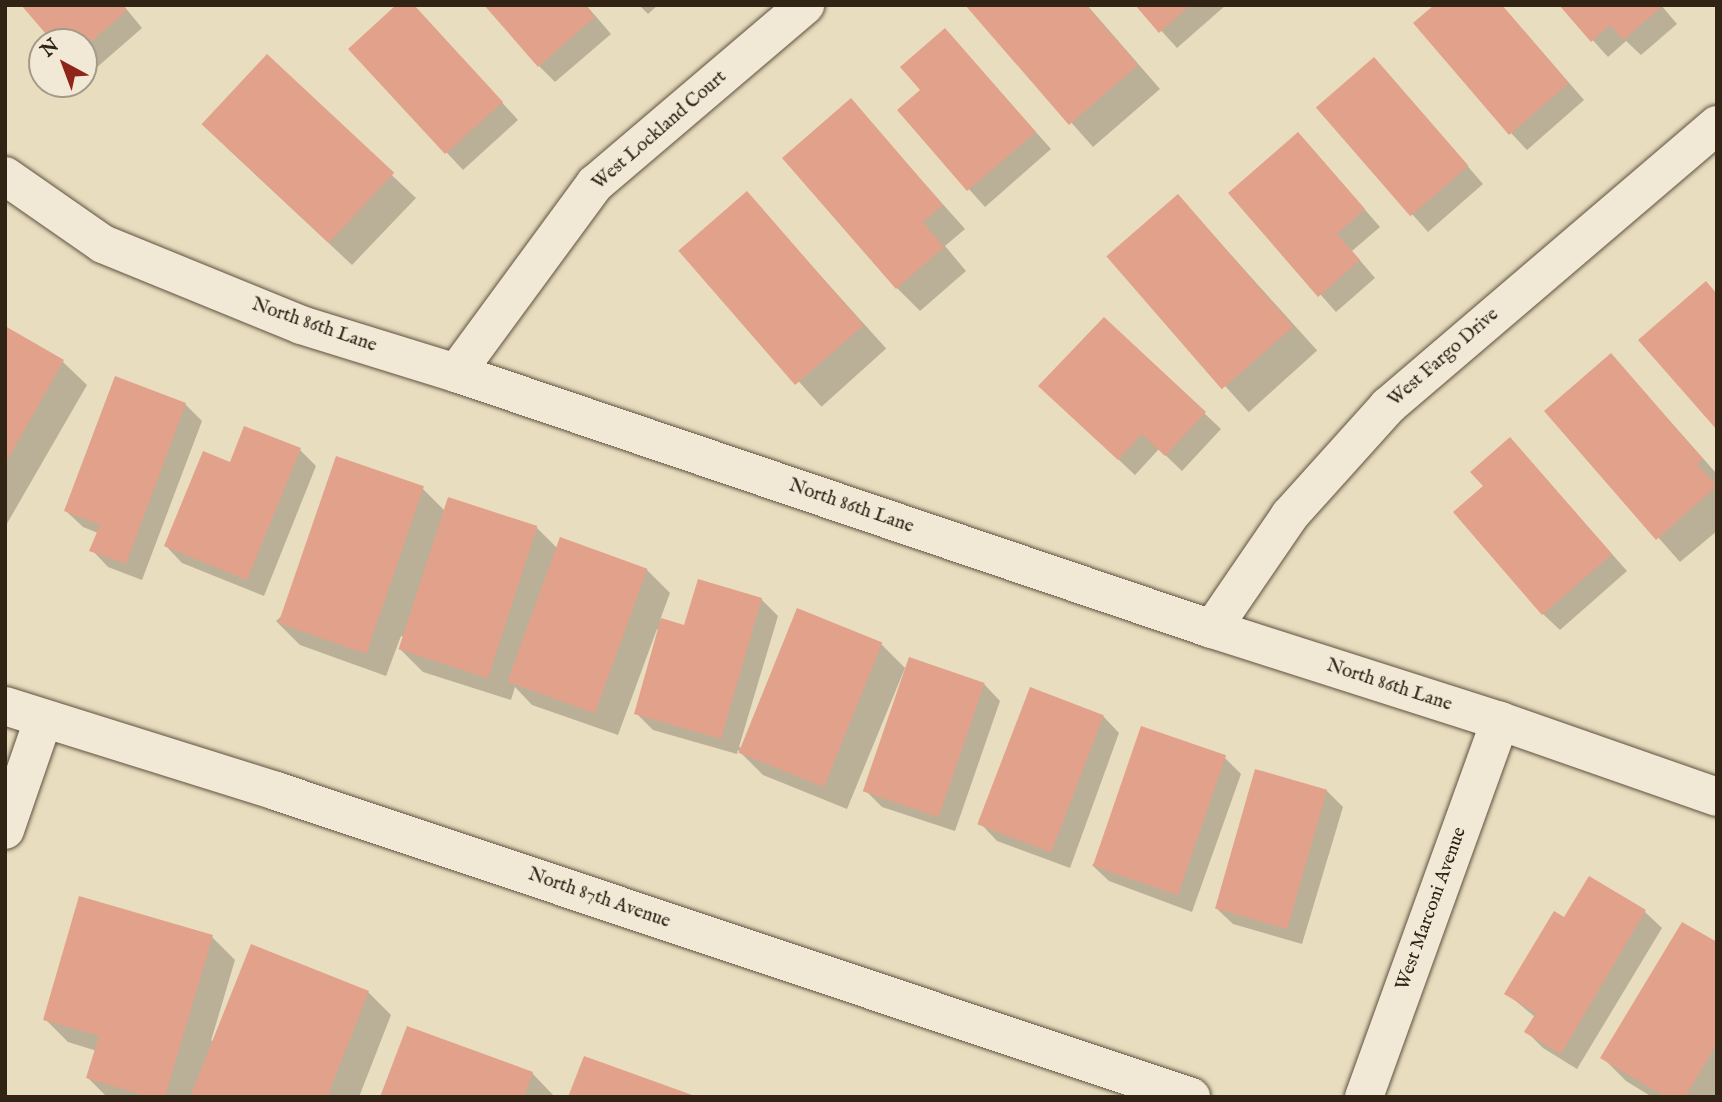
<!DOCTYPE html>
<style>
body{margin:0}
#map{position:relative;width:1722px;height:1102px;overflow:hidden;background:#e9ddbf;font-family:"IM FELL English",serif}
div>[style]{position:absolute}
.shadow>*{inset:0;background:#0003;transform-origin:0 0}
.building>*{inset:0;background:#e2a18a;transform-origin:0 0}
.roads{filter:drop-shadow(0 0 2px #5f5240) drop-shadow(0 0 2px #5f5240)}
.minor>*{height:38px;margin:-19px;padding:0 19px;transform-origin:19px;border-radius:19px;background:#f1e9d5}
span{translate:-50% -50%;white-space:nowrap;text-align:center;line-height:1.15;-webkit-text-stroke:7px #f1e9d5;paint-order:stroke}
.street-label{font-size:19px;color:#312415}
.frame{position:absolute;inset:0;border:7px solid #312415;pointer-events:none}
.north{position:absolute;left:28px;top:28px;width:70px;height:70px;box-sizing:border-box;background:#f1e9d5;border:2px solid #a49a88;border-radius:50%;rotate:319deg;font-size:19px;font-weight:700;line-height:28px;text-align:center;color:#312415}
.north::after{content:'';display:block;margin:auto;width:24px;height:32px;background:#8f2418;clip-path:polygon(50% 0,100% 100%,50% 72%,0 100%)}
</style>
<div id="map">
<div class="shadow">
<div style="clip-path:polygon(123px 5px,142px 28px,87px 76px,84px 73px,84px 42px,56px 42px)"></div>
<div style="clip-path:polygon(586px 5px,611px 34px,555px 82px,539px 66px)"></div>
<div style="clip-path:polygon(639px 5px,658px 5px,648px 14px)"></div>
<div style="clip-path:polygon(967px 5px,1087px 5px,1160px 89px,1093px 147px)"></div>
<div style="clip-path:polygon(1138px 5px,1226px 5px,1177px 48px)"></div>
<div style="clip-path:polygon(1501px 5px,1584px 100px,1527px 150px,1511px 133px)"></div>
<div style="clip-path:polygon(1561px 5px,1661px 5px,1677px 24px,1641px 55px,1626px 41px,1608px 57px)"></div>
<div style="clip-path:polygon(422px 15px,518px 120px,463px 170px,350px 49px)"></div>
<div style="clip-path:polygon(945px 30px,1051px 149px,985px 207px,899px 111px,923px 90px)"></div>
<div style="clip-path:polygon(267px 57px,416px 198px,352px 265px,226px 147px)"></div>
<div style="clip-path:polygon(1390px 76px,1483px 184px,1428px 232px,1318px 108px)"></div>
<div style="clip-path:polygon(851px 101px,965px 229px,945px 246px,966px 271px,920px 311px,897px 288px)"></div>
<div style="clip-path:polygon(1314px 151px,1380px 227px,1352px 251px,1375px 278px,1336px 312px,1230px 193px)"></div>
<div style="left:747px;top:194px;width:208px;height:87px;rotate:48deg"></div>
<div style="left:1178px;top:196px;width:208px;height:92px;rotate:48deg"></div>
<div style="clip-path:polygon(5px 328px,63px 362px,87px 385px,5px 527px)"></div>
<div style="clip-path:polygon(1611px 355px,1717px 474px,1717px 531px,1680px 562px,1546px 411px)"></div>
<div style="clip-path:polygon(1057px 402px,1204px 413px,1221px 429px,1182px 471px,1159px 449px,1135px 475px)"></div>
<div style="clip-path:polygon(185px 404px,202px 421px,142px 580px,108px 567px,92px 550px,98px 533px,83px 527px,66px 511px)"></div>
<div style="clip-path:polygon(1510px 439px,1627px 571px,1560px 630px,1543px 614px,1485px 486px)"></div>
<div style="clip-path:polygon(300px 450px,316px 466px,264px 596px,182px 563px,166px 546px,231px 464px)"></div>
<div style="clip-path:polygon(423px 489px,445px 511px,536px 527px,557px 548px,647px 570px,670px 593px,660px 620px,685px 627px,761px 599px,778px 616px,739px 747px,742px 748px,881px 644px,905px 668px,847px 809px,763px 775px,738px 750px,737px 754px,653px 730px,636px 713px,659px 630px,657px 629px,618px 735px,532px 705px,515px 687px,511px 700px,423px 672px,400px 649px,404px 637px,401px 636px,386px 676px,300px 645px,276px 621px)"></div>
<div style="clip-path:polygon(984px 684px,1000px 701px,955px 831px,882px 807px,865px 790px)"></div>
<div style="clip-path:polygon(1103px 716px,1119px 733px,1070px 868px,997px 841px,981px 824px)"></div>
<div style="clip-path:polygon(1225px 758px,1241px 774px,1192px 912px,1109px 881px,1092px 865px)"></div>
<div style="clip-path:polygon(1256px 771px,1327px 791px,1343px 807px,1302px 944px,1233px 924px,1216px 908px)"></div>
<div style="clip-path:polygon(1589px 878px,1645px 912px,1662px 928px,1577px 1069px,1543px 1048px,1527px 1032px,1535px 1017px,1506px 993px,1564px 920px)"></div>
<div style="clip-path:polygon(212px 937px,235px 960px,211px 1041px,368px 992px,391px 1015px,359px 1097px,107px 1097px,88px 1078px,97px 1051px,68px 1042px,45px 1019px)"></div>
<div style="clip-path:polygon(1717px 944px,1717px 1097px,1652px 1097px,1626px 1081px,1603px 1058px)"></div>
<div style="clip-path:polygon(532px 1073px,555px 1097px,382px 1097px)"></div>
</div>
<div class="building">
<div style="clip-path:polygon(21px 5px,123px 5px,127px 10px,84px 48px,84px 42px,53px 42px)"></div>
<div style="clip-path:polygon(396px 5px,414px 5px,503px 102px,445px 154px,348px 49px)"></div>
<div style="clip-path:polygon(484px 5px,586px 5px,595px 17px,538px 67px)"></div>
<div style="clip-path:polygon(965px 5px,1086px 5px,1138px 65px,1069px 125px)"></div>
<div style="clip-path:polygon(1135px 5px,1191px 5px,1159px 33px)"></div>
<div style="clip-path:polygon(1434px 5px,1502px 5px,1569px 83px,1509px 135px,1413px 23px)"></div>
<div style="clip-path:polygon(1559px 5px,1664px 5px,1623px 40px,1610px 25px,1591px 42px)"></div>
<div style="clip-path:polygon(945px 28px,1036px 132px,967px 191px,897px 110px,920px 90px,900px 67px)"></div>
<div style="left:267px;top:54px;width:174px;height:96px;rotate:43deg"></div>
<div style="left:1374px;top:57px;width:144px;height:77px;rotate:49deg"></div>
<div style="clip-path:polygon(851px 98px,943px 205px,923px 222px,944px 247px,896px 289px,782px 158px)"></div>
<div style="clip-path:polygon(1298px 132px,1365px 209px,1337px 234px,1360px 260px,1318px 297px,1228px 193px)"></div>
<div style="left:747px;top:191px;width:178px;height:91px;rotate:49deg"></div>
<div style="left:1178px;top:194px;width:176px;height:95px;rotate:49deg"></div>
<div style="clip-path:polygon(1706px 281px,1717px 294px,1717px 430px,1638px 340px)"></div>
<div style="clip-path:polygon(1104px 317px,1206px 412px,1165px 456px,1142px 434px,1118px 460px,1038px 386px)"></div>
<div style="clip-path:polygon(5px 326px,64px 360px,5px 464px)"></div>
<div style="clip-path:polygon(1611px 353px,1703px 459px,1697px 464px,1717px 486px,1656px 540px,1544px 411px)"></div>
<div style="clip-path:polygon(115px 376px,186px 403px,126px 564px,89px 551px,100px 525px,64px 511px)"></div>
<div style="clip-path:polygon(244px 426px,301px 448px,247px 580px,164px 546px,203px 451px,230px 462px)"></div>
<div style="clip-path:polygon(1510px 437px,1612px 554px,1542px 615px,1453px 512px,1483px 486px,1470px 472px)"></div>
<div style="left:336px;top:456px;width:93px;height:177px;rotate:19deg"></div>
<div style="left:448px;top:497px;width:94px;height:160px;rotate:18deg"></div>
<div style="left:560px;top:537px;width:93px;height:154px;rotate:20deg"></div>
<div style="clip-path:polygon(698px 579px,762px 598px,721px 739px,634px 714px,661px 618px,684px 625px)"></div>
<div style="left:797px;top:608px;width:92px;height:156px;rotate:22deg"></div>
<div style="left:909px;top:657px;width:80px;height:142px;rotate:19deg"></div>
<div style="left:1030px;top:687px;width:79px;height:147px;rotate:21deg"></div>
<div style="left:1141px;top:726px;width:90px;height:148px;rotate:19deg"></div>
<div style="left:1255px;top:769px;width:75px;height:145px;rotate:16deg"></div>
<div style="clip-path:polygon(1589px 876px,1646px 910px,1561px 1054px,1524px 1032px,1536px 1013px,1504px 994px,1554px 911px,1564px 917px)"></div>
<div style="clip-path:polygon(79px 896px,213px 935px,165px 1097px,149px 1097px,86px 1078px,99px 1036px,43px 1020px)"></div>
<div style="clip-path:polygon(1682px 922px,1717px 942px,1717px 1044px,1685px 1097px,1666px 1097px,1600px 1058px)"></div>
<div style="clip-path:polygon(251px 944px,369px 991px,327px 1097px,190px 1097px)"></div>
<div style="clip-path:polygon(407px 1026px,533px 1072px,524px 1097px,380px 1097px)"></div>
<div style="clip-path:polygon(584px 1056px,695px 1096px,695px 1097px,568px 1097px)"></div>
</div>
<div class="roads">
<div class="minor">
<div style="left:5px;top:176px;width:119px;rotate:34.8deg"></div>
<div style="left:103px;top:244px;width:214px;rotate:22.2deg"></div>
<div style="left:301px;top:325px;width:162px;rotate:17.2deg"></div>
<div style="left:456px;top:373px;width:798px;rotate:18.71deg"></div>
<div style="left:1212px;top:629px;width:302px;rotate:17.7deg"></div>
<div style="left:1500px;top:721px;width:230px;rotate:19.3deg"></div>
<div style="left:456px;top:373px;width:235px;rotate:-53.7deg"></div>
<div style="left:595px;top:184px;width:276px;rotate:-40.4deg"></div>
<div style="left:1212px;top:629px;width:138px;rotate:-55.6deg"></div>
<div style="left:1290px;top:515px;width:147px;rotate:-48deg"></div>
<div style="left:1388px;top:406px;width:433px;rotate:-40.5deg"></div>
<div style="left:5px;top:706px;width:284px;rotate:17.4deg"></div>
<div style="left:276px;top:791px;width:965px;rotate:18.49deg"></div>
<div style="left:5px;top:830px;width:116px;rotate:-70.9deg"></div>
<div style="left:1364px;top:1097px;width:400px;rotate:-70.1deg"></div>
</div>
</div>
<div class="street-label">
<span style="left:660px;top:131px;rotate:-41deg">West Lockland Court</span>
<span style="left:314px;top:326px;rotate:19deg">North 86th Lane</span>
<span style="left:1444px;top:358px;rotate:-41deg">West Fargo Drive</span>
<span style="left:851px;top:507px;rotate:19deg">North 86th Lane</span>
<span style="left:1389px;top:686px;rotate:18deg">North 86th Lane</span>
<span style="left:599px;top:899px;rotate:19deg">North 87th Avenue</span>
<span style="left:1432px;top:909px;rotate:-70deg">West Marconi Avenue</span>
</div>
<div class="frame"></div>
<div class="north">N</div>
</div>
